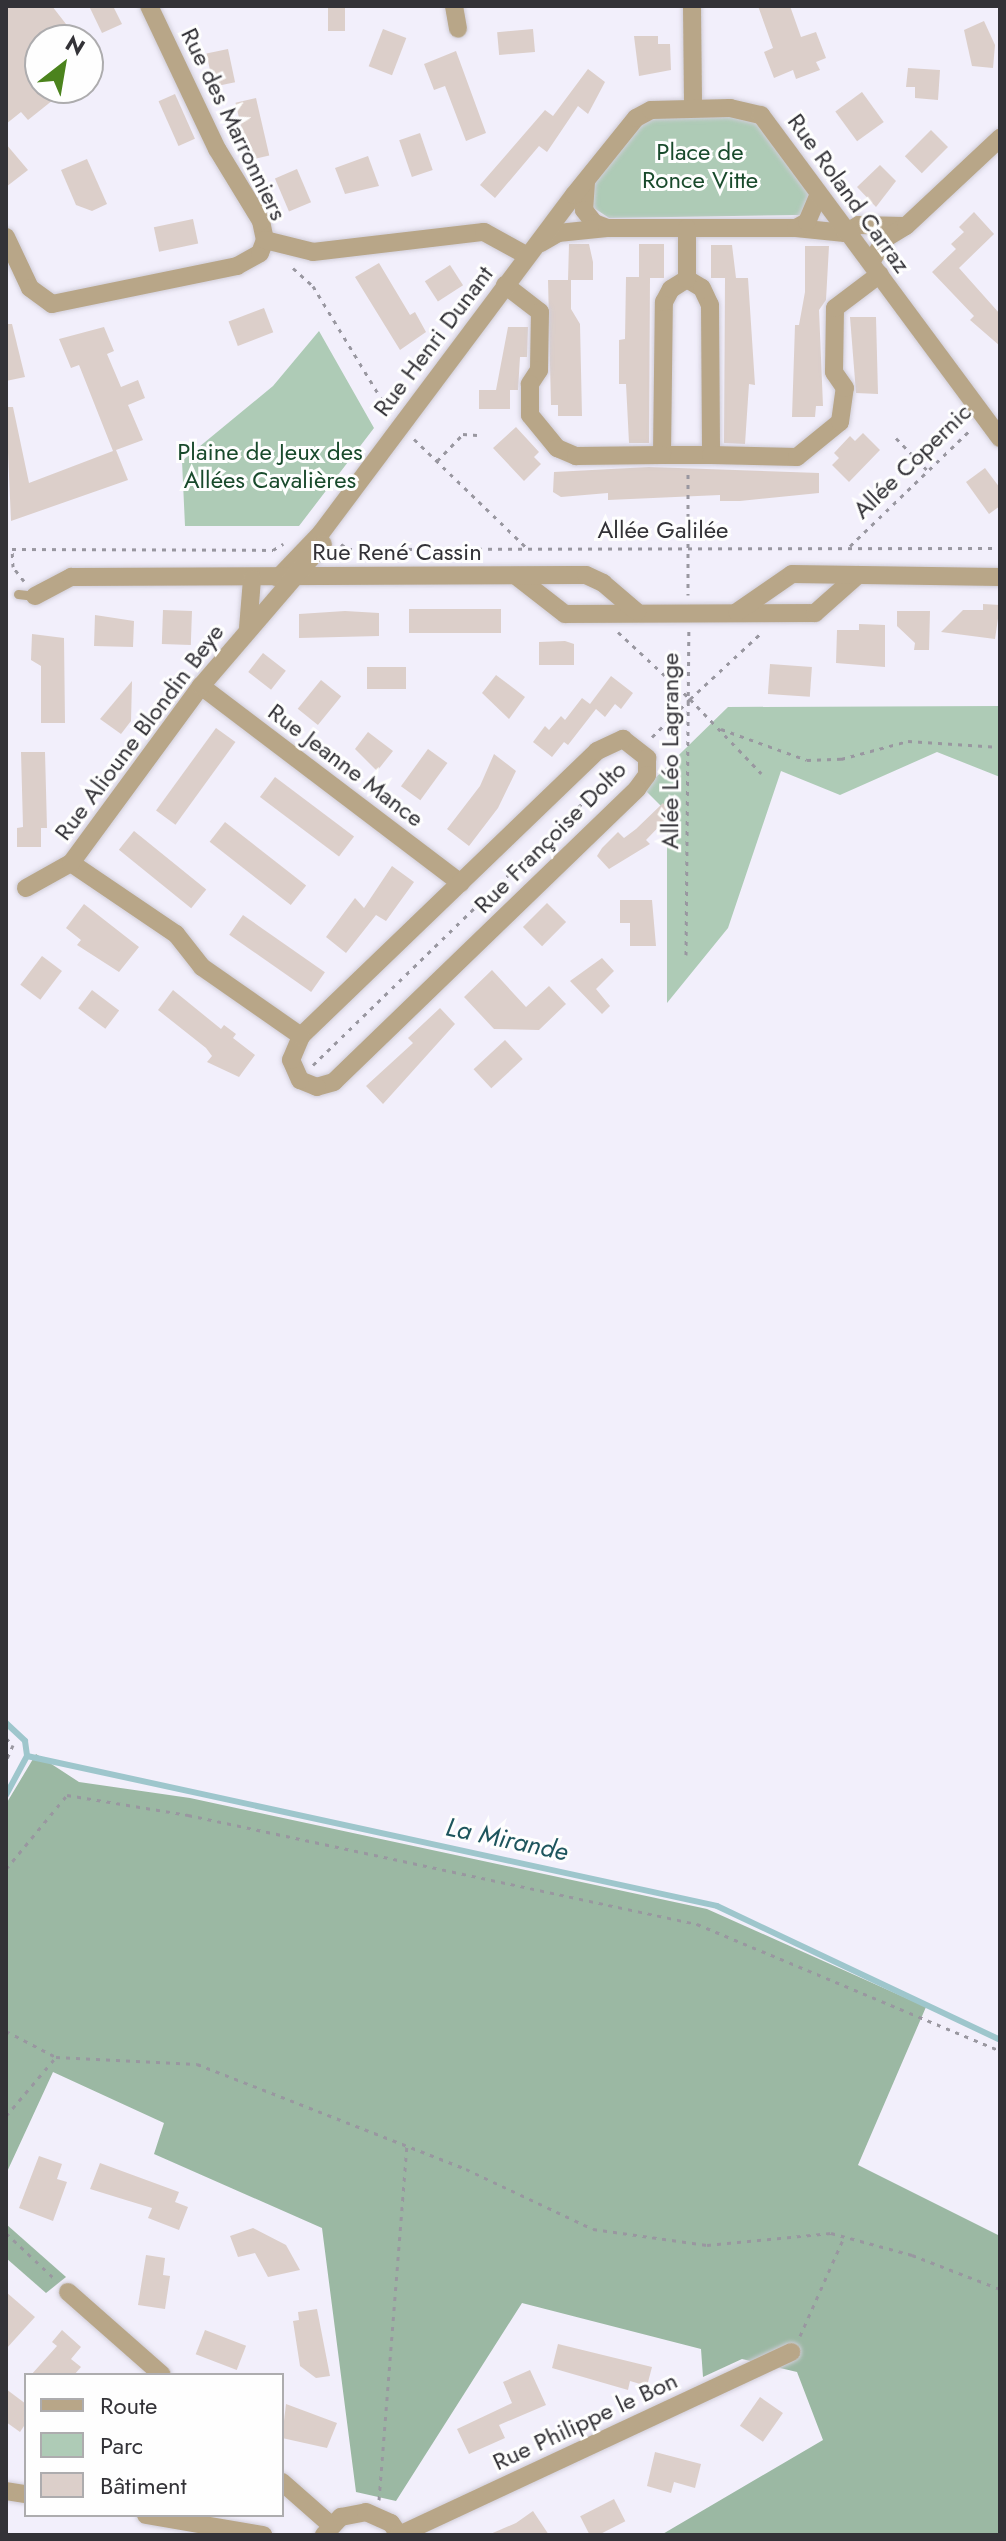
<!DOCTYPE html>
<meta charset="utf-8">
<style>
body{margin:0}
#map{position:relative;width:1006px;height:2541px;overflow:hidden;background:#f2effb;font-family:Jost,sans-serif}
div>[style]{position:absolute}
.green>*{inset:0;background:#aecbb6}
.forest>*{inset:0;background:#9bb8a3}
.stream>*{height:6px;margin:-3px;padding:0 3px;transform-origin:3px;border-radius:3px;background:#9ec6cc}
.building>*{inset:0;background:#dccfca;transform-origin:0 0}
.path>*{height:3px;margin-top:-1.5px;transform-origin:0;background:repeating-linear-gradient(90deg,#9997a0 0 4px,transparent 0 10px)}
.roads{filter:drop-shadow(0 0 2px #d0cdd8) drop-shadow(0 0 2px #d0cdd8)}
.lane>*{height:9px;margin:-4.5px;padding:0 4.5px;transform-origin:4.5px;border-radius:4.5px;background:#b8a688}
.street>*{height:18px;margin:-9px;padding:0 9px;transform-origin:9px;border-radius:9px;background:#b8a688}
span{translate:-50% -50%;white-space:nowrap;text-align:center;line-height:1.15;-webkit-text-stroke:6px #fefefe;paint-order:stroke}
.street-label{font-size:24px;color:#333237}
.park-label{font-size:24px;color:#194a2c}
.water-label{font-size:26px;color:#1d555d;font-style:italic}
.frame{position:absolute;inset:0;border:8px solid #333237;pointer-events:none}
.legend{position:absolute;left:24px;top:2373px;width:260px;height:144px;box-sizing:border-box;background:#fefefe;border:2px solid #adacae;margin:0;padding:10px 14px;list-style:none;font-size:24px;color:#333237}
.legend li{display:flex;align-items:center;gap:16px;height:40px}
.legend b{width:40px;border:2px solid #adacae}
.north{position:absolute;left:24px;top:24px;width:80px;height:80px;box-sizing:border-box;background:#fefefe;border:2px solid #adacae;border-radius:50%;rotate:31deg;font-size:22px;font-weight:700;line-height:32px;text-align:center;color:#333237}
.north::after{content:'';display:block;margin:auto;width:28px;height:36px;background:#4b831d;clip-path:polygon(50% 0,100% 100%,50% 72%,0 100%)}
</style>
<div id="map">
<div class="green">
<div style="clip-path:polygon(752px 115px,811px 195px,801px 215px,609px 218px,591px 206px,591px 185px,643px 117px)"></div>
<div style="clip-path:polygon(319px 331px,374px 428px,299px 526px,185px 526px,182px 461px,273px 386px)"></div>
<div style="clip-path:polygon(1000px 706px,1000px 777px,937px 752px,840px 795px,781px 771px,728px 928px,667px 1003px,667px 812px,644px 789px,728px 707px)"></div>
</div>
<div class="forest">
<div style="clip-path:polygon(36px 1754px,79px 1782px,190px 1798px,707px 1909px,926px 2007px,858px 2165px,1000px 2236px,1000px 2535px,661px 2535px,823px 2440px,797px 2372px,742px 2359px,703px 2377px,701px 2349px,522px 2303px,396px 2501px,356px 2492px,322px 2228px,154px 2154px,164px 2123px,53px 2072px,6px 2174px,6px 1804px)"></div>
<div style="clip-path:polygon(6px 2224px,66px 2277px,46px 2293px,6px 2258px)"></div>
</div>
<div class="stream">
<div style="left:6px;top:1723px;width:26px;rotate:43deg"></div>
<div style="left:25px;top:1741px;width:15px;rotate:82deg"></div>
<div style="left:6px;top:1795px;width:44px;rotate:-61.7deg"></div>
<div style="left:27px;top:1756px;width:706px;rotate:12.26deg"></div>
<div style="left:717px;top:1906px;width:313px;rotate:25.3deg"></div>
</div>
<div class="building">
<div style="clip-path:polygon(6px 6px,52px 6px,73px 33px,64px 40px,40px 40px,40px 88px,51px 88px,58px 96px,28px 120px,21px 112px,6px 124px)"></div>
<div style="clip-path:polygon(89px 6px,113px 6px,122px 24px,102px 33px)"></div>
<div style="left:328px;top:6px;width:17px;height:25px"></div>
<div style="clip-path:polygon(758px 6px,790px 6px,801px 37px,816px 32px,826px 58px,816px 62px,820px 70px,796px 79px,793px 70px,774px 78px,764px 52px,773px 48px)"></div>
<div style="clip-path:polygon(984px 21px,995px 45px,993px 68px,972px 66px,964px 30px)"></div>
<div style="left:383px;top:29px;width:25px;height:40px;rotate:21deg"></div>
<div style="left:533px;top:29px;width:23px;height:36px;rotate:85deg"></div>
<div style="clip-path:polygon(634px 36px,658px 36px,658px 44px,670px 44px,671px 70px,639px 76px)"></div>
<div style="left:228px;top:49px;width:34px;height:22px;rotate:78deg"></div>
<div style="clip-path:polygon(456px 51px,486px 133px,466px 141px,445px 86px,434px 90px,424px 64px)"></div>
<div style="clip-path:polygon(908px 68px,940px 70px,938px 100px,915px 98px,915px 87px,906px 87px)"></div>
<div style="clip-path:polygon(588px 69px,605px 82px,588px 114px,578px 106px,547px 152px,539px 146px,495px 198px,480px 185px,545px 110px,553px 116px)"></div>
<div style="left:862px;top:92px;width:37px;height:33px;rotate:54deg"></div>
<div style="left:175px;top:94px;width:49px;height:18px;rotate:66deg"></div>
<div style="left:256px;top:98px;width:59px;height:21px;rotate:77deg"></div>
<div style="left:931px;top:130px;width:24px;height:37px;rotate:45deg"></div>
<div style="left:420px;top:133px;width:39px;height:22px;rotate:71deg"></div>
<div style="clip-path:polygon(6px 144px,28px 170px,6px 187px)"></div>
<div style="clip-path:polygon(368px 156px,379px 186px,345px 194px,335px 168px)"></div>
<div style="clip-path:polygon(87px 159px,107px 204px,92px 211px,76px 205px,61px 170px)"></div>
<div style="clip-path:polygon(880px 165px,896px 181px,876px 207px,857px 187px)"></div>
<div style="left:297px;top:169px;width:36px;height:24px;rotate:67deg"></div>
<div style="clip-path:polygon(974px 212px,994px 234px,959px 268px,1000px 314px,1000px 346px,970px 320px,974px 316px,932px 272px,956px 249px,951px 244px,964px 232px,959px 227px)"></div>
<div style="left:193px;top:219px;width:25px;height:40px;rotate:78deg"></div>
<div style="clip-path:polygon(569px 244px,589px 244px,593px 262px,593px 280px,571px 280px,571px 309px,580px 324px,582px 416px,558px 416px,558px 405px,551px 405px,548px 280px,568px 280px)"></div>
<div style="clip-path:polygon(639px 244px,664px 244px,664px 278px,650px 278px,649px 443px,629px 443px,626px 384px,619px 384px,619px 340px,625px 339px,626px 277px,639px 277px)"></div>
<div style="clip-path:polygon(711px 245px,732px 245px,736px 278px,748px 278px,755px 385px,749px 384px,745px 444px,724px 443px,725px 278px,711px 278px)"></div>
<div style="clip-path:polygon(805px 246px,829px 246px,826px 300px,819px 310px,823px 406px,816px 406px,815px 417px,792px 417px,795px 325px,799px 325px,805px 292px)"></div>
<div style="clip-path:polygon(379px 263px,410px 315px,415px 312px,426px 332px,400px 350px,355px 277px)"></div>
<div style="left:450px;top:265px;width:24px;height:30px;rotate:57deg"></div>
<div style="left:264px;top:308px;width:26px;height:38px;rotate:69deg"></div>
<div style="clip-path:polygon(850px 317px,876px 317px,878px 394px,856px 393px)"></div>
<div style="clip-path:polygon(6px 324px,12px 324px,25px 377px,6px 381px)"></div>
<div style="clip-path:polygon(104px 327px,114px 351px,107px 354px,121px 387px,138px 380px,145px 398px,128px 405px,143px 440px,116px 450px,128px 480px,11px 521px,6px 407px,13px 407px,29px 483px,113px 451px,79px 365px,71px 368px,59px 339px)"></div>
<div style="clip-path:polygon(508px 327px,528px 327px,527px 357px,520px 357px,518px 390px,510px 390px,510px 409px,479px 409px,479px 390px,496px 390px)"></div>
<div style="clip-path:polygon(516px 427px,539px 452px,534px 457px,541px 464px,524px 481px,493px 448px)"></div>
<div style="clip-path:polygon(863px 433px,880px 450px,849px 482px,832px 465px,839px 458px,834px 453px,850px 436px,855px 441px)"></div>
<div style="clip-path:polygon(649px 467px,819px 473px,819px 493px,740px 501px,720px 501px,720px 495px,608px 500px,608px 493px,561px 497px,553px 492px,554px 472px)"></div>
<div style="clip-path:polygon(985px 468px,1000px 488px,1000px 506px,989px 514px,966px 482px)"></div>
<div style="clip-path:polygon(983px 604px,1000px 605px,995px 639px,941px 632px,963px 610px,983px 610px)"></div>
<div style="left:501px;top:609px;width:24px;height:92px;rotate:90deg"></div>
<div style="left:163px;top:610px;width:29px;height:34px;rotate:2deg"></div>
<div style="clip-path:polygon(345px 611px,379px 613px,379px 636px,299px 638px,299px 614px)"></div>
<div style="clip-path:polygon(897px 611px,930px 611px,929px 650px,914px 650px,915px 643px,897px 626px)"></div>
<div style="clip-path:polygon(95px 615px,134px 621px,133px 647px,94px 646px)"></div>
<div style="clip-path:polygon(859px 624px,885px 625px,885px 667px,836px 663px,837px 630px,859px 630px)"></div>
<div style="clip-path:polygon(32px 634px,64px 638px,65px 723px,41px 723px,41px 666px,31px 660px)"></div>
<div style="clip-path:polygon(565px 641px,574px 644px,574px 665px,539px 665px,539px 642px)"></div>
<div style="left:263px;top:653px;width:29px;height:24px;rotate:38deg"></div>
<div style="left:770px;top:664px;width:42px;height:30px;rotate:4deg"></div>
<div style="left:367px;top:667px;width:39px;height:22px"></div>
<div style="clip-path:polygon(496px 675px,525px 697px,509px 719px,482px 693px)"></div>
<div style="clip-path:polygon(611px 676px,633px 693px,621px 709px,615px 704px,605px 717px,596px 709px,568px 745px,564px 742px,552px 757px,533px 742px,545px 726px,549px 730px,561px 716px,565px 720px,582px 698px,590px 704px)"></div>
<div style="left:321px;top:680px;width:26px;height:37px;rotate:39deg"></div>
<div style="clip-path:polygon(132px 681px,131px 721px,121px 734px,100px 719px)"></div>
<div style="left:216px;top:728px;width:24px;height:102px;rotate:36deg"></div>
<div style="clip-path:polygon(368px 732px,393px 751px,377px 771px,355px 749px)"></div>
<div style="left:428px;top:749px;width:24px;height:46px;rotate:36deg"></div>
<div style="clip-path:polygon(21px 752px,45px 752px,47px 828px,41px 828px,41px 847px,17px 847px,17px 828px,23px 827px)"></div>
<div style="clip-path:polygon(494px 754px,516px 771px,498px 808px,469px 846px,447px 829px,480px 786px)"></div>
<div style="left:275px;top:777px;width:99px;height:25px;rotate:37deg"></div>
<div style="clip-path:polygon(663px 803px,672px 813px,646px 840px,650px 844px,609px 869px,597px 856px,602px 848px,618px 832px,624px 838px,636px 829px)"></div>
<div style="left:225px;top:822px;width:103px;height:25px;rotate:38deg"></div>
<div style="left:134px;top:831px;width:93px;height:24px;rotate:39deg"></div>
<div style="clip-path:polygon(392px 866px,414px 882px,386px 921px,376px 915px,346px 953px,326px 937px,355px 898px,364px 908px)"></div>
<div style="clip-path:polygon(620px 900px,652px 900px,656px 946px,630px 946px,630px 923px,620px 923px)"></div>
<div style="left:547px;top:903px;width:27px;height:34px;rotate:45deg"></div>
<div style="clip-path:polygon(84px 904px,139px 947px,119px 972px,77px 945px,81px 940px,66px 928px)"></div>
<div style="left:243px;top:915px;width:100px;height:24px;rotate:35deg"></div>
<div style="left:42px;top:956px;width:25px;height:36px;rotate:37deg"></div>
<div style="clip-path:polygon(602px 958px,614px 971px,596px 989px,610px 1006px,602px 1014px,570px 981px)"></div>
<div style="clip-path:polygon(492px 970px,526px 1007px,549px 986px,566px 1004px,539px 1030px,494px 1029px,464px 997px)"></div>
<div style="left:92px;top:990px;width:34px;height:23px;rotate:37deg"></div>
<div style="clip-path:polygon(173px 990px,221px 1029px,224px 1025px,236px 1034px,233px 1038px,255px 1055px,239px 1077px,207px 1062px,212px 1056px,206px 1048px,158px 1010px)"></div>
<div style="clip-path:polygon(440px 1008px,455px 1024px,383px 1104px,366px 1086px,413px 1043px,408px 1038px)"></div>
<div style="left:505px;top:1040px;width:26px;height:43px;rotate:47deg"></div>
<div style="clip-path:polygon(39px 2156px,62px 2164px,57px 2179px,67px 2182px,53px 2221px,19px 2208px)"></div>
<div style="clip-path:polygon(100px 2163px,179px 2192px,175px 2202px,188px 2207px,179px 2230px,148px 2218px,152px 2208px,90px 2189px)"></div>
<div style="clip-path:polygon(253px 2228px,286px 2245px,300px 2270px,268px 2277px,255px 2253px,238px 2257px,230px 2236px)"></div>
<div style="clip-path:polygon(146px 2255px,165px 2258px,163px 2275px,170px 2276px,165px 2309px,138px 2305px)"></div>
<div style="clip-path:polygon(6px 2292px,35px 2317px,6px 2349px)"></div>
<div style="clip-path:polygon(317px 2309px,330px 2376px,316px 2378px,300px 2366px,293px 2321px,299px 2320px,298px 2312px)"></div>
<div style="clip-path:polygon(62px 2330px,81px 2347px,71px 2359px,81px 2367px,74px 2375px,31px 2375px,57px 2346px,52px 2342px)"></div>
<div style="left:205px;top:2330px;width:44px;height:26px;rotate:21deg"></div>
<div style="clip-path:polygon(558px 2344px,652px 2367px,647px 2386px,630px 2381px,628px 2390px,552px 2368px)"></div>
<div style="clip-path:polygon(530px 2370px,546px 2405px,499px 2425px,505px 2438px,469px 2454px,457px 2429px,512px 2403px,503px 2382px)"></div>
<div style="clip-path:polygon(6px 2389px,26px 2404px,26px 2423px,20px 2432px,6px 2422px)"></div>
<div style="left:760px;top:2397px;width:28px;height:35px;rotate:35deg"></div>
<div style="clip-path:polygon(286px 2404px,337px 2423px,327px 2448px,282px 2438px)"></div>
<div style="clip-path:polygon(655px 2452px,701px 2464px,695px 2488px,674px 2482px,671px 2493px,647px 2486px)"></div>
<div style="left:614px;top:2499px;width:25px;height:38px;rotate:63deg"></div>
<div style="clip-path:polygon(533px 2511px,549px 2535px,488px 2535px,516px 2523px)"></div>
</div>
<div class="path">
<div style="left:293px;top:268px;width:27px;rotate:42deg"></div>
<div style="left:313px;top:286px;width:149px;rotate:58.8deg"></div>
<div style="left:896px;top:438px;width:45px;rotate:45.9deg"></div>
<div style="left:414px;top:439px;width:157px;rotate:44deg"></div>
<div style="left:437px;top:461px;width:37px;rotate:-46deg"></div>
<div style="left:463px;top:434px;width:14px;rotate:4deg"></div>
<div style="left:688px;top:474px;width:121px;rotate:90deg"></div>
<div style="left:341px;top:544px;width:9px;rotate:36deg"></div>
<div style="left:348px;top:549px;width:652px;rotate:-0.09deg"></div>
<div style="left:850px;top:546px;width:168px;rotate:-44deg"></div>
<div style="left:24px;top:581px;width:18px;rotate:-128deg"></div>
<div style="left:13px;top:567px;width:18px;rotate:-93deg"></div>
<div style="left:12px;top:549px;width:261px;rotate:0.2deg"></div>
<div style="left:273px;top:550px;width:12px;rotate:-31deg"></div>
<div style="left:618px;top:632px;width:98px;rotate:42.9deg"></div>
<div style="left:690px;top:699px;width:98px;rotate:-42.9deg"></div>
<div style="left:721px;top:729px;width:91px;rotate:19.8deg"></div>
<div style="left:807px;top:760px;width:34px;rotate:-2deg"></div>
<div style="left:841px;top:759px;width:69px;rotate:-15deg"></div>
<div style="left:908px;top:741px;width:92px;rotate:3.7deg"></div>
<div style="left:652px;top:737px;width:54px;rotate:-45deg"></div>
<div style="left:690px;top:699px;width:103px;rotate:46.2deg"></div>
<div style="left:686px;top:955px;width:325px;rotate:-89.5deg"></div>
<div style="left:313px;top:1065px;width:432px;rotate:-44.2deg"></div>
<div style="left:6px;top:1738px;width:10px;rotate:45deg"></div>
<div style="left:13px;top:1745px;width:17px;rotate:114deg"></div>
<div style="left:6px;top:1869px;width:96px;rotate:-50.5deg"></div>
<div style="left:67px;top:1795px;width:123px;rotate:9.4deg"></div>
<div style="left:188px;top:1815px;width:521px;rotate:12.09deg"></div>
<div style="left:697px;top:1924px;width:329px;rotate:22.7deg"></div>
<div style="left:6px;top:2031px;width:56px;rotate:27.5deg"></div>
<div style="left:56px;top:2057px;width:141px;rotate:2.8deg"></div>
<div style="left:197px;top:2064px;width:289px;rotate:21.3deg"></div>
<div style="left:466px;top:2169px;width:140px;rotate:25.3deg"></div>
<div style="left:593px;top:2229px;width:115px;rotate:8deg"></div>
<div style="left:707px;top:2245px;width:125px;rotate:-5.5deg"></div>
<div style="left:831px;top:2233px;width:84px;rotate:15.2deg"></div>
<div style="left:912px;top:2255px;width:94px;rotate:21.1deg"></div>
<div style="left:6px;top:2116px;width:77px;rotate:-49.7deg"></div>
<div style="left:6px;top:2233px;width:70px;rotate:43.3deg"></div>
<div style="left:800px;top:2336px;width:108px;rotate:-66deg"></div>
<div style="left:379px;top:2500px;width:356px;rotate:-85.5deg"></div>
</div>
<div class="roads">
<div class="lane">
<div style="left:18px;top:594px;width:17px;rotate:7deg"></div>
</div>
<div class="street">
<div style="left:454px;top:6px;width:23px;rotate:80deg"></div>
<div style="left:692px;top:6px;width:102px;rotate:89.4deg"></div>
<div style="left:586px;top:182px;width:28px;rotate:94deg"></div>
<div style="left:584px;top:210px;width:16px;rotate:52deg"></div>
<div style="left:594px;top:223px;width:14px;rotate:21deg"></div>
<div style="left:796px;top:228px;width:49px;rotate:5.8deg"></div>
<div style="left:845px;top:233px;width:16px;rotate:-30deg"></div>
<div style="left:859px;top:225px;width:45px;rotate:1.3deg"></div>
<div style="left:6px;top:237px;width:56px;rotate:64.8deg"></div>
<div style="left:30px;top:288px;width:27px;rotate:36deg"></div>
<div style="left:52px;top:304px;width:189px;rotate:-11.6deg"></div>
<div style="left:237px;top:266px;width:26px;rotate:-29deg"></div>
<div style="left:260px;top:253px;width:14px;rotate:-69deg"></div>
<div style="left:265px;top:240px;width:19px;rotate:-102deg"></div>
<div style="left:261px;top:221px;width:84px;rotate:-121.4deg"></div>
<div style="left:217px;top:149px;width:158px;rotate:-115.4deg"></div>
<div style="left:265px;top:240px;width:49px;rotate:14deg"></div>
<div style="left:313px;top:252px;width:172px;rotate:-6.7deg"></div>
<div style="left:484px;top:232px;width:48px;rotate:28.7deg"></div>
<div style="left:541px;top:243px;width:20px;rotate:-30deg"></div>
<div style="left:558px;top:233px;width:49px;rotate:-5.8deg"></div>
<div style="left:607px;top:228px;width:189px"></div>
<div style="left:796px;top:228px;width:13px;rotate:-29deg"></div>
<div style="left:807px;top:222px;width:28px;rotate:-67deg"></div>
<div style="left:871px;top:262px;width:28px;rotate:-58deg"></div>
<div style="left:886px;top:238px;width:23px;rotate:-31deg"></div>
<div style="left:906px;top:226px;width:129px;rotate:-43.1deg"></div>
<div style="left:687px;top:279px;width:17px;rotate:31deg"></div>
<div style="left:702px;top:288px;width:19px;rotate:65deg"></div>
<div style="left:710px;top:305px;width:150px;rotate:89.6deg"></div>
<div style="left:711px;top:455px;width:49px;rotate:180deg"></div>
<div style="left:662px;top:455px;width:153px;rotate:-89.3deg"></div>
<div style="left:664px;top:302px;width:15px;rotate:-62deg"></div>
<div style="left:671px;top:289px;width:19px;rotate:-32deg"></div>
<div style="left:687px;top:279px;width:51px;rotate:-90deg"></div>
<div style="left:505px;top:285px;width:44px;rotate:37.6deg"></div>
<div style="left:540px;top:312px;width:58px;rotate:91deg"></div>
<div style="left:539px;top:370px;width:17px;rotate:123deg"></div>
<div style="left:530px;top:384px;width:31px;rotate:90deg"></div>
<div style="left:530px;top:415px;width:43px;rotate:50.7deg"></div>
<div style="left:557px;top:448px;width:21px;rotate:23deg"></div>
<div style="left:576px;top:456px;width:86px;rotate:-0.7deg"></div>
<div style="left:711px;top:455px;width:86px;rotate:1.3deg"></div>
<div style="left:797px;top:457px;width:55px;rotate:-39.1deg"></div>
<div style="left:840px;top:422px;width:34px;rotate:-82deg"></div>
<div style="left:845px;top:388px;width:19px;rotate:-125deg"></div>
<div style="left:834px;top:372px;width:64px;rotate:-89.1deg"></div>
<div style="left:835px;top:308px;width:56px;rotate:-37.1deg"></div>
<div style="left:516px;top:576px;width:62px;rotate:37.8deg"></div>
<div style="left:565px;top:614px;width:250px;rotate:-0.2deg"></div>
<div style="left:815px;top:613px;width:57px;rotate:-41.5deg"></div>
<div style="left:278px;top:578px;width:62px;rotate:-46.3deg"></div>
<div style="left:321px;top:533px;width:422px;rotate:-53.2deg"></div>
<div style="left:574px;top:195px;width:99px;rotate:-51.2deg"></div>
<div style="left:636px;top:118px;width:17px;rotate:-28deg"></div>
<div style="left:651px;top:110px;width:79px;rotate:-1.5deg"></div>
<div style="left:730px;top:108px;width:32px;rotate:13deg"></div>
<div style="left:761px;top:115px;width:402px;rotate:53.5deg"></div>
<div style="left:35px;top:596px;width:41px;rotate:-27.8deg"></div>
<div style="left:71px;top:577px;width:515px;rotate:-0.22deg"></div>
<div style="left:586px;top:575px;width:19px;rotate:25deg"></div>
<div style="left:603px;top:583px;width:45px;rotate:40.5deg"></div>
<div style="left:737px;top:612px;width:67px;rotate:-34.6deg"></div>
<div style="left:792px;top:574px;width:208px;rotate:0.8deg"></div>
<div style="left:248px;top:628px;width:49px;rotate:-85.3deg"></div>
<div style="left:201px;top:686px;width:326px;rotate:37.2deg"></div>
<div style="left:623px;top:739px;width:31px;rotate:38deg"></div>
<div style="left:647px;top:758px;width:17px;rotate:90deg"></div>
<div style="left:647px;top:775px;width:17px;rotate:126deg"></div>
<div style="left:637px;top:789px;width:421px;rotate:136deg"></div>
<div style="left:334px;top:1082px;width:18px;rotate:164deg"></div>
<div style="left:317px;top:1087px;width:18px;rotate:-158deg"></div>
<div style="left:300px;top:1080px;width:22px;rotate:-114deg"></div>
<div style="left:291px;top:1060px;width:26px;rotate:-67deg"></div>
<div style="left:301px;top:1036px;width:411px;rotate:-43.9deg"></div>
<div style="left:597px;top:751px;width:29px;rotate:-25deg"></div>
<div style="left:71px;top:863px;width:127px;rotate:34.1deg"></div>
<div style="left:176px;top:934px;width:42px;rotate:51.8deg"></div>
<div style="left:202px;top:967px;width:121px;rotate:34.9deg"></div>
<div style="left:26px;top:888px;width:51px;rotate:-29.1deg"></div>
<div style="left:71px;top:863px;width:220px;rotate:-53.7deg"></div>
<div style="left:201px;top:686px;width:187px;rotate:-49.3deg"></div>
<div style="left:68px;top:2292px;width:125px;rotate:41.4deg"></div>
<div style="left:282px;top:2482px;width:65px;rotate:41.3deg"></div>
<div style="left:6px;top:2491px;width:20px;rotate:9deg"></div>
<div style="left:146px;top:2515px;width:119px;rotate:9.7deg"></div>
<div style="left:324px;top:2535px;width:25px;rotate:-47deg"></div>
<div style="left:341px;top:2517px;width:25px;rotate:-11deg"></div>
<div style="left:366px;top:2512px;width:27px;rotate:24deg"></div>
<div style="left:391px;top:2523px;width:14px;rotate:56deg"></div>
<div style="left:399px;top:2535px;width:433px;rotate:-25deg"></div>
</div>
</div>
<div class="street-label">
<span style="left:234px;top:124px;rotate:64deg">Rue des Marronniers</span>
<span style="left:849px;top:193px;rotate:54deg">Rue Roland Carraz</span>
<span style="left:433px;top:341px;rotate:-53deg">Rue Henri Dunant</span>
<span style="left:912px;top:461px;rotate:-44deg">Allée Copernic</span>
<span style="left:663px;top:530px">Allée Galilée</span>
<span style="left:397px;top:552px">Rue René Cassin</span>
<span style="left:139px;top:732px;rotate:-53deg">Rue Alioune Blondin Beye</span>
<span style="left:670px;top:751px;rotate:-90deg">Allée Léo Lagrange</span>
<span style="left:346px;top:765px;rotate:37deg">Rue Jeanne Mance</span>
<span style="left:550px;top:837px;rotate:-45deg">Rue Françoise Dolto</span>
<span style="left:585px;top:2421px;rotate:-25deg">Rue Philippe le Bon</span>
</div>
<div class="park-label">
<span style="left:700px;top:166px">Place de<br>Ronce Vitte</span>
<span style="left:270px;top:466px">Plaine de Jeux des<br>Allées Cavalières</span>
</div>
<div class="water-label">
<span style="left:507px;top:1840px;rotate:12deg">La Mirande</span>
</div>
<div class="frame"></div>
<ul class="legend">
<li><b style="height:10px;background:#b8a688"></b>Route</li>
<li><b style="height:22px;background:#aecbb6"></b>Parc</li>
<li><b style="height:22px;background:#dccfca"></b>Bâtiment</li>
</ul>
<div class="north">N</div>
</div>
